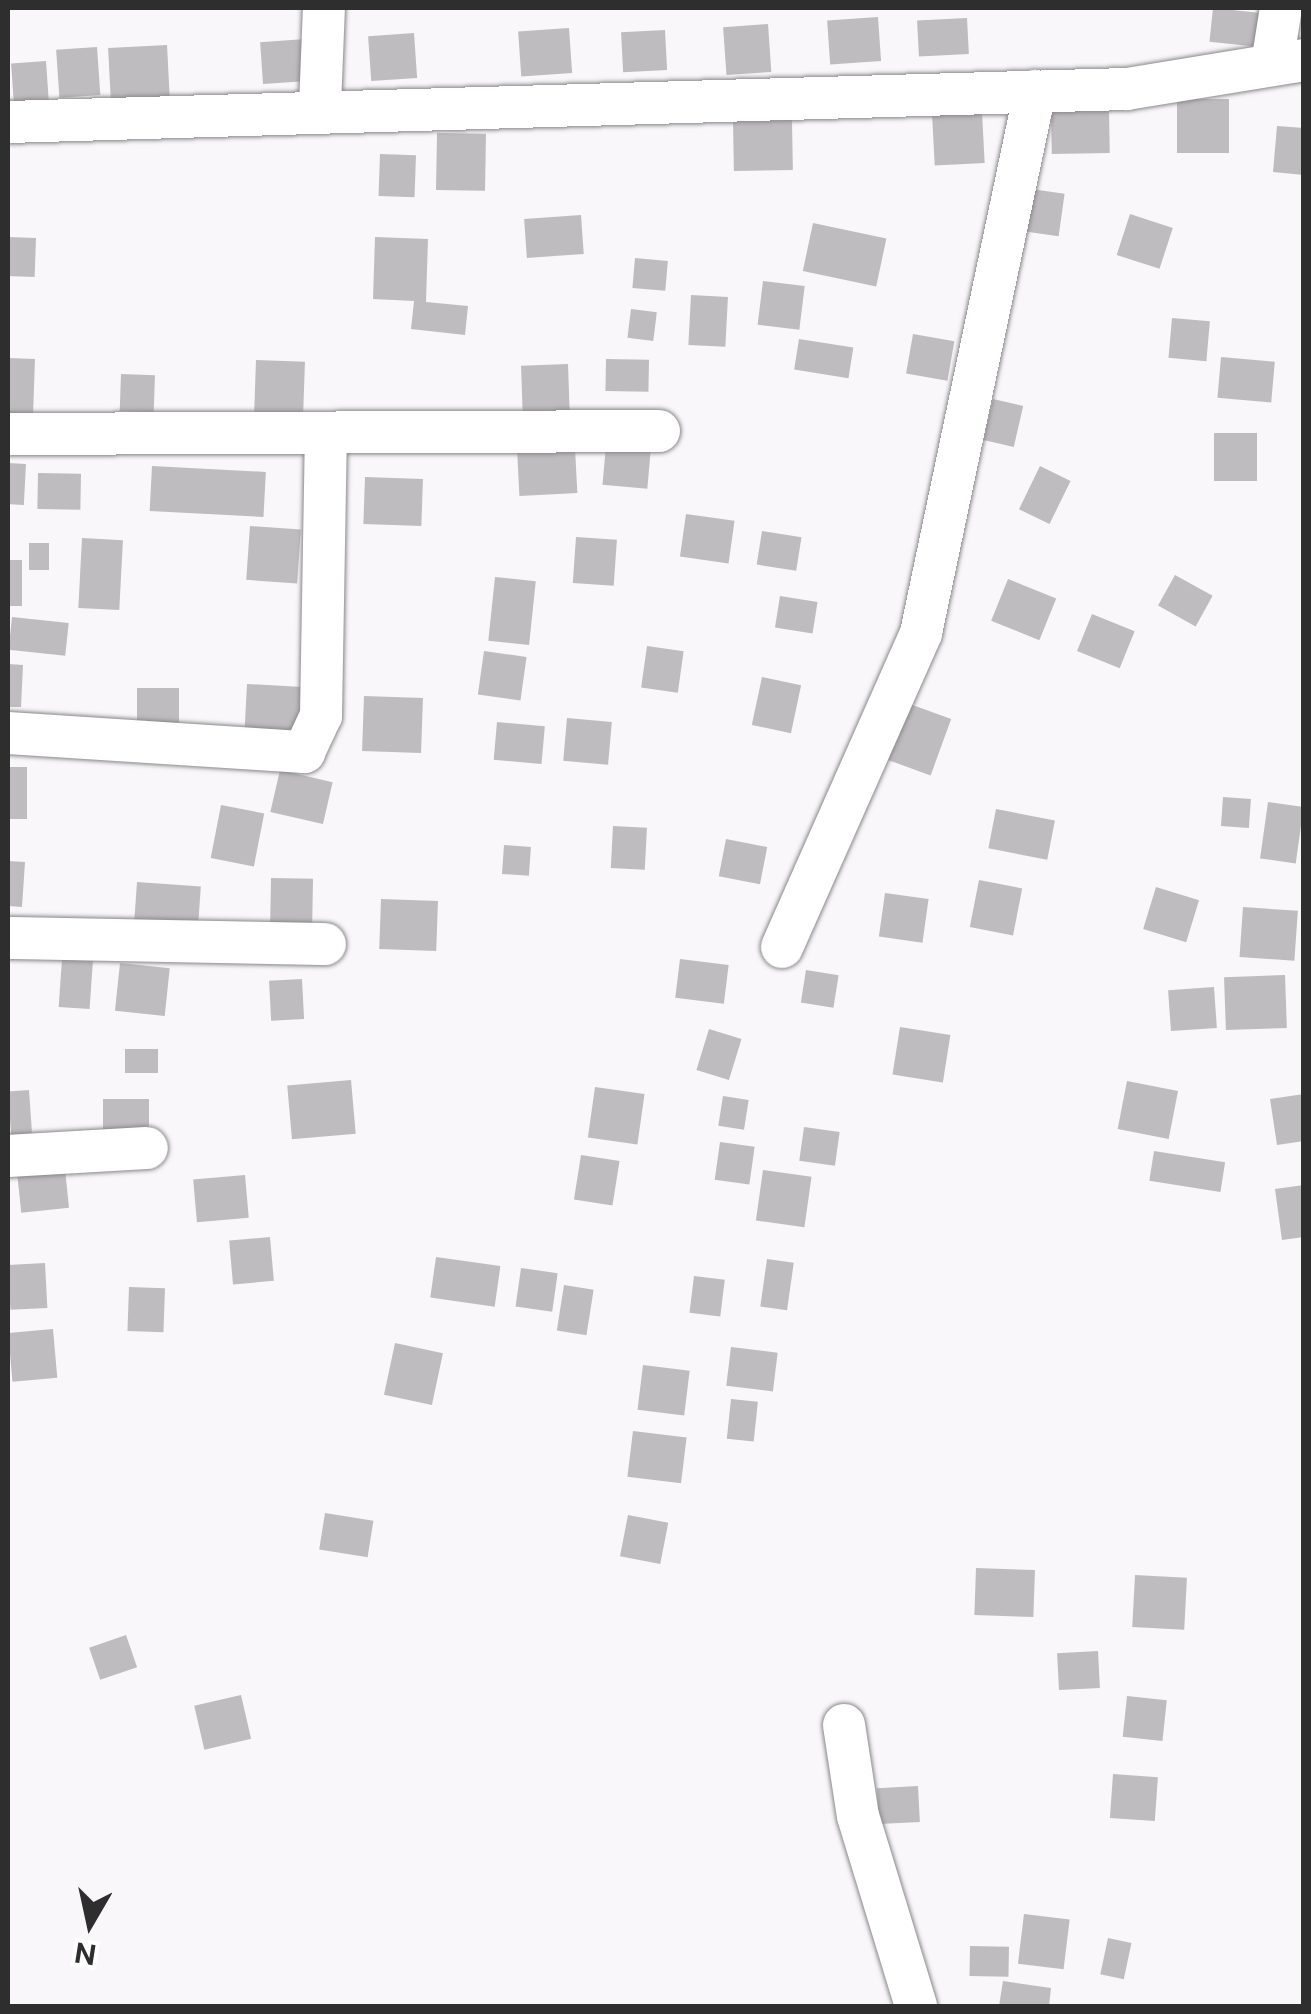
<!DOCTYPE html>
<style>
body{margin:0}
#map{position:relative;width:1311px;height:2014px;overflow:hidden;background:#f9f7fa;font-family:"Public Sans",sans-serif}
div>[style]{position:absolute}
.building>*{inset:0;background:#bfbcbf;transform-origin:0 0}
.roads{filter:drop-shadow(0 0 2px #8a888b) drop-shadow(0 0 2px #8a888b)}
.minor>*{height:42px;margin:-21px;padding:0 21px;transform-origin:21px;border-radius:21px;background:#fff}
span{translate:-50% -50%;white-space:nowrap;text-align:center;line-height:1.15;-webkit-text-stroke:10px #fff;paint-order:stroke}
.frame{position:absolute;inset:0;border:10px solid #2f2e2f;pointer-events:none}
.north{position:absolute;left:40px;top:1874px;width:100px;height:100px;-webkit-text-stroke:8px #fff;paint-order:stroke;rotate:189deg;font-size:28px;font-weight:700;line-height:40px;text-align:center;color:#2f2e2f}
.north::after{content:'';display:block;margin:auto;width:35px;height:45px;background:#2f2e2f;clip-path:polygon(50% 0,100% 100%,50% 72%,0 100%)}
</style>
<div id="map">
<div class="building">
<div style="left:1213px;top:8px;width:46px;height:34px;rotate:6deg"></div>
<div style="left:878px;top:17px;width:44px;height:51px;rotate:86deg"></div>
<div style="left:967px;top:18px;width:36px;height:50px;rotate:87deg"></div>
<div style="left:768px;top:24px;width:48px;height:45px;rotate:86deg"></div>
<div style="left:569px;top:28px;width:45px;height:51px;rotate:86deg"></div>
<div style="left:665px;top:30px;width:40px;height:44px;rotate:87deg"></div>
<div style="left:414px;top:33px;width:45px;height:46px;rotate:86deg"></div>
<div style="left:305px;top:39px;width:42px;height:45px;rotate:86deg"></div>
<div style="left:167px;top:45px;width:55px;height:59px;rotate:87deg"></div>
<div style="left:97px;top:47px;width:48px;height:41px;rotate:86deg"></div>
<div style="left:46px;top:61px;width:40px;height:35px;rotate:86deg"></div>
<div style="left:1177px;top:99px;width:52px;height:54px"></div>
<div style="left:1109px;top:110px;width:43px;height:58px;rotate:89deg"></div>
<div style="left:982px;top:112px;width:51px;height:50px;rotate:87deg"></div>
<div style="left:792px;top:120px;width:50px;height:59px;rotate:89deg"></div>
<div style="clip-path:polygon(1277px 126px,1304px 128px,1304px 175px,1273px 172px)"></div>
<div style="left:437px;top:133px;width:49px;height:57px;rotate:1deg"></div>
<div style="left:380px;top:154px;width:36px;height:42px;rotate:2deg"></div>
<div style="left:1024px;top:188px;width:41px;height:43px;rotate:8deg"></div>
<div style="left:1130px;top:214px;width:45px;height:43px;rotate:18deg"></div>
<div style="left:581px;top:215px;width:39px;height:57px;rotate:86deg"></div>
<div style="left:813px;top:223px;width:75px;height:49px;rotate:12deg"></div>
<div style="left:8px;top:237px;width:28px;height:39px;rotate:2deg"></div>
<div style="clip-path:polygon(375px 237px,428px 239px,426px 302px,468px 306px,465px 335px,411px 329px,414px 301px,373px 299px)"></div>
<div style="left:635px;top:258px;width:33px;height:30px;rotate:5deg"></div>
<div style="left:763px;top:281px;width:42px;height:44px;rotate:7deg"></div>
<div style="left:691px;top:295px;width:37px;height:50px;rotate:3deg"></div>
<div style="left:631px;top:309px;width:26px;height:29px;rotate:7deg"></div>
<div style="left:1172px;top:318px;width:38px;height:40px;rotate:5deg"></div>
<div style="left:913px;top:334px;width:42px;height:40px;rotate:10deg"></div>
<div style="left:799px;top:339px;width:55px;height:31px;rotate:9deg"></div>
<div style="left:1221px;top:357px;width:54px;height:41px;rotate:5deg"></div>
<div style="left:8px;top:358px;width:27px;height:59px;rotate:2deg"></div>
<div style="left:606px;top:359px;width:43px;height:32px;rotate:1deg"></div>
<div style="left:256px;top:360px;width:49px;height:57px;rotate:2deg"></div>
<div style="left:568px;top:364px;width:49px;height:47px;rotate:88deg"></div>
<div style="left:121px;top:374px;width:34px;height:37px;rotate:2deg"></div>
<div style="left:993px;top:399px;width:31px;height:42px;rotate:13deg"></div>
<div style="left:1214px;top:433px;width:43px;height:48px"></div>
<div style="left:606px;top:445px;width:45px;height:40px;rotate:5deg"></div>
<div style="left:575px;top:448px;width:45px;height:58px;rotate:87deg"></div>
<div style="left:8px;top:463px;width:18px;height:41px;rotate:3deg"></div>
<div style="left:152px;top:466px;width:114px;height:45px;rotate:3deg"></div>
<div style="left:1040px;top:466px;width:34px;height:48px;rotate:26deg"></div>
<div style="left:38px;top:473px;width:43px;height:36px;rotate:1deg"></div>
<div style="left:365px;top:477px;width:58px;height:47px;rotate:2deg"></div>
<div style="left:686px;top:514px;width:49px;height:43px;rotate:8deg"></div>
<div style="left:250px;top:526px;width:51px;height:54px;rotate:4deg"></div>
<div style="left:762px;top:531px;width:40px;height:34px;rotate:9deg"></div>
<div style="left:576px;top:537px;width:41px;height:46px;rotate:4deg"></div>
<div style="left:82px;top:538px;width:41px;height:70px;rotate:3deg"></div>
<div style="left:29px;top:543px;width:20px;height:27px"></div>
<div style="left:8px;top:560px;width:14px;height:46px"></div>
<div style="left:1175px;top:575px;width:43px;height:35px;rotate:29deg"></div>
<div style="left:495px;top:577px;width:41px;height:64px;rotate:6deg"></div>
<div style="left:1008px;top:579px;width:52px;height:45px;rotate:22deg"></div>
<div style="left:780px;top:596px;width:38px;height:32px;rotate:9deg"></div>
<div style="left:1092px;top:614px;width:46px;height:40px;rotate:22deg"></div>
<div style="left:12px;top:617px;width:57px;height:33px;rotate:6deg"></div>
<div style="left:647px;top:646px;width:37px;height:42px;rotate:8deg"></div>
<div style="left:484px;top:651px;width:43px;height:44px;rotate:8deg"></div>
<div style="clip-path:polygon(8px 664px,23px 665px,21px 707px,8px 707px)"></div>
<div style="left:762px;top:677px;width:40px;height:49px;rotate:12deg"></div>
<div style="left:247px;top:684px;width:56px;height:53px;rotate:3deg"></div>
<div style="left:179px;top:688px;width:37px;height:42px;rotate:90deg"></div>
<div style="left:364px;top:696px;width:59px;height:55px;rotate:2deg"></div>
<div style="left:907px;top:703px;width:47px;height:60px;rotate:20deg"></div>
<div style="left:567px;top:718px;width:45px;height:43px;rotate:5deg"></div>
<div style="left:497px;top:722px;width:48px;height:38px;rotate:5deg"></div>
<div style="left:8px;top:767px;width:19px;height:52px"></div>
<div style="left:280px;top:770px;width:54px;height:43px;rotate:13deg"></div>
<div style="left:1223px;top:797px;width:28px;height:29px;rotate:4deg"></div>
<div style="left:1268px;top:802px;width:36px;height:57px;rotate:8deg"></div>
<div style="left:221px;top:805px;width:44px;height:54px;rotate:11deg"></div>
<div style="left:996px;top:809px;width:60px;height:40px;rotate:11deg"></div>
<div style="left:613px;top:826px;width:34px;height:42px;rotate:3deg"></div>
<div style="left:726px;top:839px;width:42px;height:38px;rotate:11deg"></div>
<div style="left:504px;top:845px;width:27px;height:29px;rotate:4deg"></div>
<div style="clip-path:polygon(8px 861px,25px 862px,22px 907px,8px 906px)"></div>
<div style="left:271px;top:878px;width:42px;height:45px;rotate:1deg"></div>
<div style="left:979px;top:880px;width:44px;height:48px;rotate:11deg"></div>
<div style="left:137px;top:882px;width:64px;height:47px;rotate:4deg"></div>
<div style="left:1156px;top:887px;width:45px;height:44px;rotate:17deg"></div>
<div style="left:885px;top:893px;width:44px;height:44px;rotate:8deg"></div>
<div style="left:381px;top:899px;width:57px;height:50px;rotate:2deg"></div>
<div style="left:1243px;top:907px;width:55px;height:50px;rotate:4deg"></div>
<div style="left:62px;top:959px;width:31px;height:48px;rotate:4deg"></div>
<div style="left:680px;top:959px;width:49px;height:39px;rotate:7deg"></div>
<div style="left:120px;top:963px;width:50px;height:48px;rotate:6deg"></div>
<div style="left:806px;top:970px;width:33px;height:33px;rotate:9deg"></div>
<div style="left:1285px;top:975px;width:53px;height:61px;rotate:88deg"></div>
<div style="left:302px;top:979px;width:40px;height:33px;rotate:87deg"></div>
<div style="left:1214px;top:987px;width:41px;height:46px;rotate:86deg"></div>
<div style="left:900px;top:1027px;width:51px;height:48px;rotate:9deg"></div>
<div style="left:709px;top:1029px;width:34px;height:43px;rotate:17deg"></div>
<div style="left:125px;top:1049px;width:33px;height:24px"></div>
<div style="left:351px;top:1080px;width:54px;height:64px;rotate:85deg"></div>
<div style="left:1127px;top:1081px;width:52px;height:49px;rotate:11deg"></div>
<div style="left:595px;top:1087px;width:50px;height:51px;rotate:8deg"></div>
<div style="left:29px;top:1090px;width:45px;height:21px;rotate:86deg"></div>
<div style="clip-path:polygon(1304px 1094px,1304px 1141px,1277px 1145px,1270px 1099px)"></div>
<div style="left:723px;top:1096px;width:26px;height:30px;rotate:9deg"></div>
<div style="left:103px;top:1099px;width:46px;height:31px"></div>
<div style="left:804px;top:1127px;width:36px;height:34px;rotate:8deg"></div>
<div style="left:720px;top:1142px;width:35px;height:38px;rotate:8deg"></div>
<div style="left:1154px;top:1151px;width:72px;height:30px;rotate:9deg"></div>
<div style="left:581px;top:1155px;width:39px;height:45px;rotate:9deg"></div>
<div style="left:64px;top:1160px;width:48px;height:48px;rotate:84deg"></div>
<div style="left:763px;top:1170px;width:49px;height:51px;rotate:8deg"></div>
<div style="left:245px;top:1175px;width:43px;height:52px;rotate:85deg"></div>
<div style="clip-path:polygon(1304px 1185px,1304px 1237px,1282px 1240px,1275px 1189px)"></div>
<div style="left:270px;top:1237px;width:44px;height:41px;rotate:85deg"></div>
<div style="left:436px;top:1257px;width:65px;height:41px;rotate:8deg"></div>
<div style="left:767px;top:1259px;width:27px;height:48px;rotate:8deg"></div>
<div style="left:45px;top:1263px;width:45px;height:37px;rotate:87deg"></div>
<div style="left:521px;top:1268px;width:37px;height:39px;rotate:8deg"></div>
<div style="left:694px;top:1276px;width:31px;height:37px;rotate:7deg"></div>
<div style="left:564px;top:1285px;width:30px;height:46px;rotate:9deg"></div>
<div style="left:129px;top:1287px;width:36px;height:44px;rotate:2deg"></div>
<div style="left:53px;top:1329px;width:49px;height:45px;rotate:85deg"></div>
<div style="left:395px;top:1343px;width:49px;height:53px;rotate:12deg"></div>
<div style="left:731px;top:1347px;width:47px;height:39px;rotate:7deg"></div>
<div style="left:643px;top:1365px;width:47px;height:45px;rotate:7deg"></div>
<div style="left:731px;top:1399px;width:27px;height:40px;rotate:6deg"></div>
<div style="left:633px;top:1431px;width:54px;height:46px;rotate:7deg"></div>
<div style="left:325px;top:1513px;width:49px;height:37px;rotate:9deg"></div>
<div style="left:628px;top:1515px;width:41px;height:42px;rotate:11deg"></div>
<div style="left:976px;top:1568px;width:59px;height:47px;rotate:2deg"></div>
<div style="left:1135px;top:1575px;width:52px;height:52px;rotate:3deg"></div>
<div style="left:126px;top:1635px;width:34px;height:39px;rotate:71deg"></div>
<div style="left:1098px;top:1651px;width:37px;height:41px;rotate:87deg"></div>
<div style="left:241px;top:1695px;width:45px;height:48px;rotate:77deg"></div>
<div style="left:1127px;top:1696px;width:40px;height:41px;rotate:6deg"></div>
<div style="left:1113px;top:1774px;width:45px;height:44px;rotate:4deg"></div>
<div style="left:918px;top:1786px;width:36px;height:41px;rotate:87deg"></div>
<div style="left:1024px;top:1914px;width:46px;height:50px;rotate:7deg"></div>
<div style="left:1108px;top:1938px;width:24px;height:37px;rotate:12deg"></div>
<div style="left:970px;top:1946px;width:39px;height:30px;rotate:1deg"></div>
<div style="clip-path:polygon(1003px 1981px,1051px 1988px,1049px 2006px,999px 2006px)"></div>
</div>
<div class="roads">
<div class="minor">
<div style="left:1272px;top:64px;width:57px;rotate:-80.9deg"></div>
<div style="left:320px;top:106px;width:98px;rotate:-87.7deg"></div>
<div style="left:8px;top:122px;width:1119px;rotate:-1.69deg"></div>
<div style="left:1127px;top:89px;width:179px;rotate:-9.3deg"></div>
<div style="left:8px;top:434px;width:651px;rotate:-0.26deg"></div>
<div style="left:8px;top:733px;width:297px;rotate:3.7deg"></div>
<div style="left:304px;top:752px;width:40px;rotate:-65deg"></div>
<div style="left:321px;top:716px;width:283px;rotate:-89deg"></div>
<div style="left:8px;top:938px;width:317px;rotate:1.1deg"></div>
<div style="left:782px;top:947px;width:343px;rotate:-66.1deg"></div>
<div style="left:921px;top:633px;width:554px;rotate:-78.12deg"></div>
<div style="left:8px;top:1156px;width:139px;rotate:-3.3deg"></div>
<div style="left:844px;top:1725px;width:92px;rotate:81.3deg"></div>
<div style="left:858px;top:1816px;width:199px;rotate:73deg"></div>
</div>
</div>
<div class="frame"></div>
<div class="north">N</div>
</div>
